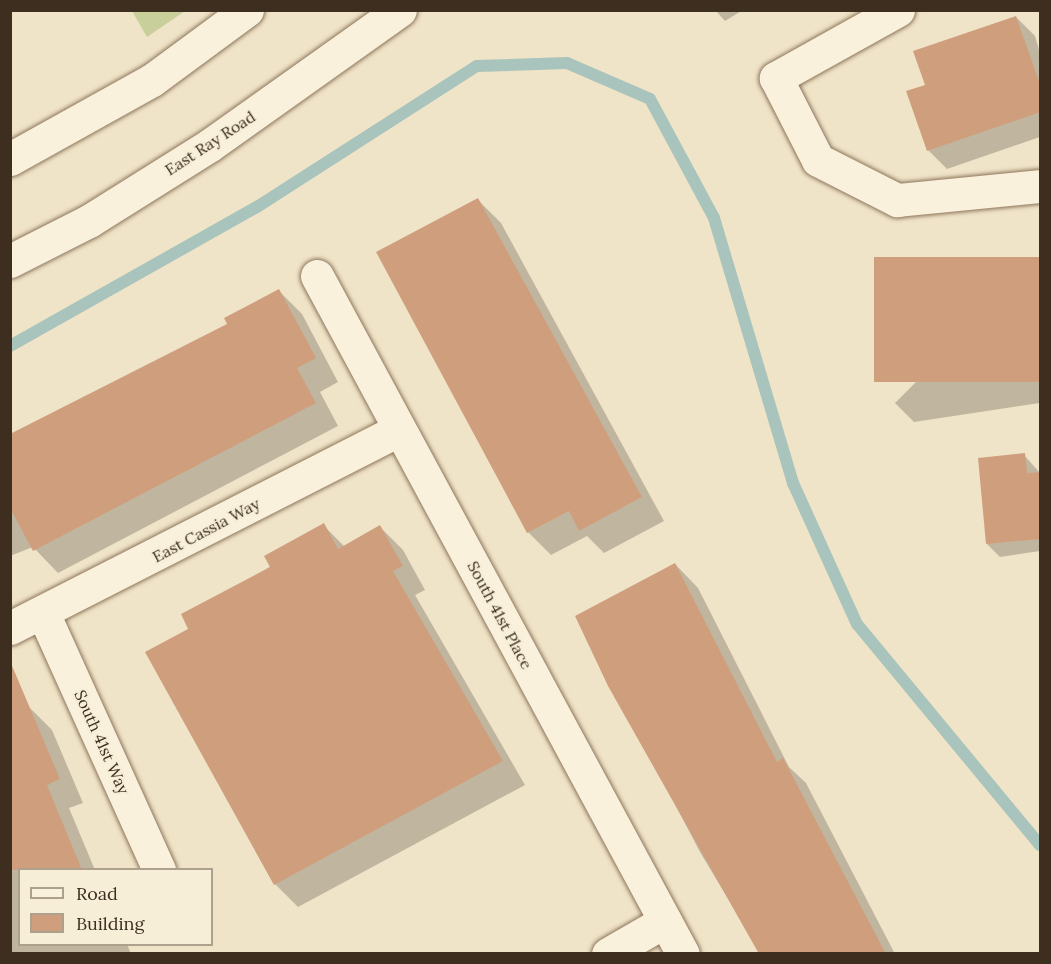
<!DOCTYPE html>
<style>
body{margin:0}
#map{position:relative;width:1051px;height:964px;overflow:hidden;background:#f0e4c8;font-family:Lora,serif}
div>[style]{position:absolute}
.green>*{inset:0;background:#c9cf9b}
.shadow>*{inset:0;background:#0003}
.stream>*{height:12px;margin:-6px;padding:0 6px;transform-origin:6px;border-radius:6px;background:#a9c4bc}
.building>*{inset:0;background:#cf9f7d;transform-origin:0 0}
.roads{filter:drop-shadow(0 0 2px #8d765c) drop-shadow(0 0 2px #8d765c)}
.street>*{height:33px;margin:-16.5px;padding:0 16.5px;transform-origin:16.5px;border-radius:16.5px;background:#faf1dc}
.secondary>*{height:33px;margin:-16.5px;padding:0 16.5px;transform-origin:16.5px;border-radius:16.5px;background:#faf1dc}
span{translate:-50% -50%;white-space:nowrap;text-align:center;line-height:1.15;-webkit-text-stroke:4.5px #f7eed8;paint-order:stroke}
.street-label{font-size:16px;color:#3d2e20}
.frame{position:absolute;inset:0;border:12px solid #3d2e20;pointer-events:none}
.legend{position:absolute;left:18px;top:868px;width:195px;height:78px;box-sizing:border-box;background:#f7eed8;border:2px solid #ada18e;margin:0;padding:8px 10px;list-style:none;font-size:18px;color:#3d2e20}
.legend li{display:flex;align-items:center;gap:12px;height:30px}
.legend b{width:30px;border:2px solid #ada18e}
</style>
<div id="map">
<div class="green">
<div style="clip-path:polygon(132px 11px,185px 11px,147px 37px)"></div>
</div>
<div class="shadow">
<div style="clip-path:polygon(715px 10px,743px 10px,725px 21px)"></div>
<div style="clip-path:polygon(1016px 17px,1035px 36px,1040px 53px,1040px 137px,947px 169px,928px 150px,927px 86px)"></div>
<div style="clip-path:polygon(478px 200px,501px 223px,664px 521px,604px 553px,587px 536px,551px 555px,528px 532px)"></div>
<div style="clip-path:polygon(1040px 258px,1040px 403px,914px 422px,895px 403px)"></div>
<div style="clip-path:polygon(279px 291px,302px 314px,338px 382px,320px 392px,338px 426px,58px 573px,33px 547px,10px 556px,10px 437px,229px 324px)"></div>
<div style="clip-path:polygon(1024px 455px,1040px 473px,1040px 551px,1000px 557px,987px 544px)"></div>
<div style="clip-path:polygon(323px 525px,345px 547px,380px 527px,403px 550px,425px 590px,415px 595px,525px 785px,298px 907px,275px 884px,190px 629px)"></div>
<div style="clip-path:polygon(675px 564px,698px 588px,789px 767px,806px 783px,895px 954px,761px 954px,700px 852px,577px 617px)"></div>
<div style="clip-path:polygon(29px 707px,52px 730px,83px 803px,69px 808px,95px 870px,20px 870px,20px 944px,127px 944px,131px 954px,10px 954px,10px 714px)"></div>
</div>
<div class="stream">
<div style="left:10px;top:346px;width:283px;rotate:-29.4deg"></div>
<div style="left:257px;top:207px;width:261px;rotate:-32.7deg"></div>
<div style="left:477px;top:66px;width:90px;rotate:-1.9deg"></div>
<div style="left:567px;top:63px;width:90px;rotate:23.4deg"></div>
<div style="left:650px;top:99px;width:135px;rotate:61.7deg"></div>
<div style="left:714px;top:218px;width:277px;rotate:73.4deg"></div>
<div style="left:793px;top:483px;width:155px;rotate:65.6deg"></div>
<div style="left:857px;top:624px;width:287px;rotate:50.4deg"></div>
</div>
<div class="building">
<div style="clip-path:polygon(1016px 16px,1041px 87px,1041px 112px,927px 151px,906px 91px,925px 85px,913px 51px)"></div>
<div style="clip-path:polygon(478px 198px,642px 497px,579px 531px,569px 511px,527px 533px,376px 252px)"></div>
<div style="left:1041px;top:257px;width:125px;height:167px;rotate:90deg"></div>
<div style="clip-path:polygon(279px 289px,316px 358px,297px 368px,316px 403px,33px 551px,10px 508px,10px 434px,227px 324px,224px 318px)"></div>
<div style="clip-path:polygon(1025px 453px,1027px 473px,1041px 472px,1041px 539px,986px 544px,978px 458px)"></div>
<div style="clip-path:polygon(324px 523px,338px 549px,380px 525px,403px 566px,393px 571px,503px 761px,274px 885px,145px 652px,188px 629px,181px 614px,270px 567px,264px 556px)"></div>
<div style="clip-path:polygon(675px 563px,777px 762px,783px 758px,886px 954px,759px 954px,608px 686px,575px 616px)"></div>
<div style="clip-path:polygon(10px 661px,60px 779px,47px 785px,82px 870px,10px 870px)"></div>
</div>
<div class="roads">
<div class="street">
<div style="left:898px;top:10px;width:140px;rotate:150.9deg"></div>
<div style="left:776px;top:78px;width:92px;rotate:62.9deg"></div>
<div style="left:818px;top:160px;width:89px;rotate:26.9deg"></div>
<div style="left:897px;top:200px;width:144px;rotate:-5.6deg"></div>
<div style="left:317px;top:276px;width:770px;rotate:61.64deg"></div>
<div style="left:44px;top:615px;width:280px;rotate:65.7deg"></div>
<div style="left:10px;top:628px;width:436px;rotate:-27deg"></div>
<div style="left:608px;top:954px;width:66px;rotate:-30.1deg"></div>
</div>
<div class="secondary">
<div style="left:10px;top:159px;width:162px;rotate:-29.1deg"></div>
<div style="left:152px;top:80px;width:118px;rotate:-36.4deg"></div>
<div style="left:10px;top:261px;width:89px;rotate:-26.9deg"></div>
<div style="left:89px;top:221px;width:143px;rotate:-32.1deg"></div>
<div style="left:210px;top:145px;width:233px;rotate:-35.4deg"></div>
</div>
</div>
<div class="street-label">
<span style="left:210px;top:143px;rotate:-33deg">East Ray Road</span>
<span style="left:206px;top:530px;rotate:-28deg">East Cassia Way</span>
<span style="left:500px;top:615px;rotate:62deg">South 41st Place</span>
<span style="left:102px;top:742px;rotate:66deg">South 41st Way</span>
</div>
<div class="frame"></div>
<ul class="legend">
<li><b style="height:8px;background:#faf1dc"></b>Road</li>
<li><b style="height:16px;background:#cf9f7d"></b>Building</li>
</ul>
</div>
